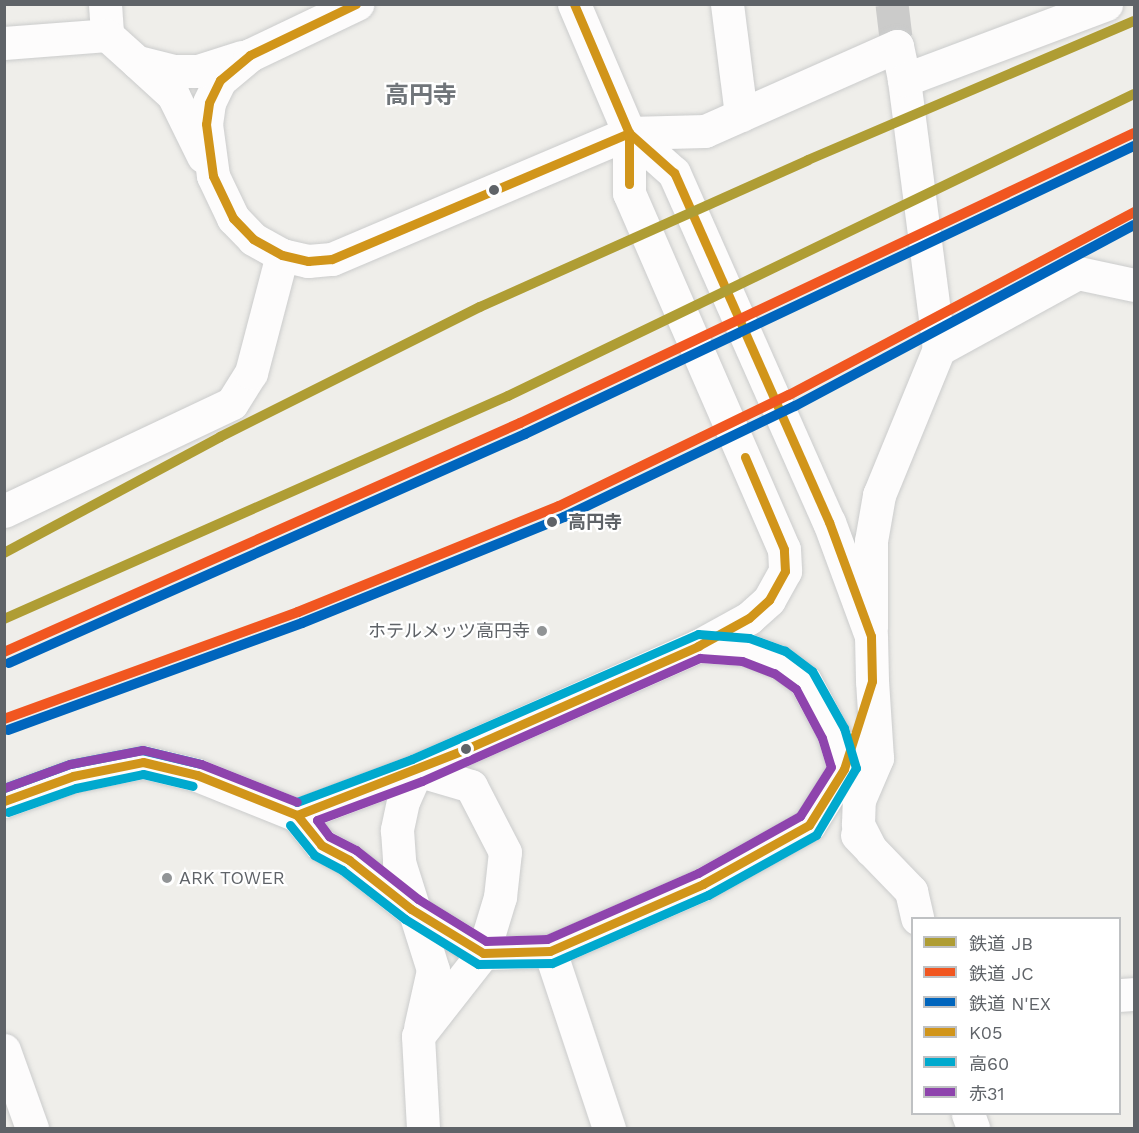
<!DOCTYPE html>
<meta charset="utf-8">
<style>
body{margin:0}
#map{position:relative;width:1139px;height:1133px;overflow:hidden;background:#efeeea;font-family:"Work Sans","Noto Sans JP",sans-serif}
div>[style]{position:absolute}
.pedestrian-tunnel>*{height:33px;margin-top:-16.5px;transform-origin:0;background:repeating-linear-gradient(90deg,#cbcbca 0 33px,transparent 0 49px)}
.roads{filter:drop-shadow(0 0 2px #cbcccc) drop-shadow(0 0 2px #cbcccc)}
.pedestrian>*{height:33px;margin:-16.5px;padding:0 16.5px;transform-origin:16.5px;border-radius:16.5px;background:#fdfcfc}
.minor>*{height:33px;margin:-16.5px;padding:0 16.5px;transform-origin:16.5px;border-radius:16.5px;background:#fdfcfc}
.tertiary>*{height:33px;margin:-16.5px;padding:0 16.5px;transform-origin:16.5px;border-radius:16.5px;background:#fdfcfc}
.bus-1>*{height:9px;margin:-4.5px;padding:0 4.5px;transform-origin:4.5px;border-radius:4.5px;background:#d1951a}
.bus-2>*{height:9px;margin:-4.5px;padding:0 4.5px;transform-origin:4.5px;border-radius:4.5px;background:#00a9ce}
.bus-3>*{height:9px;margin:-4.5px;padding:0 4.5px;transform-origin:4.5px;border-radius:4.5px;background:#8e44ad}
.rail-1>*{height:10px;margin:-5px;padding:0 5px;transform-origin:5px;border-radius:5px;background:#af9d34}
.rail-2>*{height:10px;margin:-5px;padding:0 5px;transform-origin:5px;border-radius:5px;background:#f15620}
.rail-3>*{height:10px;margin:-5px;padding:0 5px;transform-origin:5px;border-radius:5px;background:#0065bd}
.dots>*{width:16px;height:16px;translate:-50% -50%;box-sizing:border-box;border:3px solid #fff;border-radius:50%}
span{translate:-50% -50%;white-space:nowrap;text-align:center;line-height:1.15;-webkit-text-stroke:4.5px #fff;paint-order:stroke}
.stop-label{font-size:18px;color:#5f6368;font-weight:700}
.left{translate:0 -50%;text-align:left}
.poi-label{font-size:18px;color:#5f6368}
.right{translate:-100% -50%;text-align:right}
.district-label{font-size:24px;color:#70757a;font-weight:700}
.frame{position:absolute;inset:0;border:6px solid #5f6368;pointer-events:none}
.legend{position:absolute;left:911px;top:917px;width:210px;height:198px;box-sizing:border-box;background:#fff;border:2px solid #bfc1c3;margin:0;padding:8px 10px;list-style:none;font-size:18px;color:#5f6368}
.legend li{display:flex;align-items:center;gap:12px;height:30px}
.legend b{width:30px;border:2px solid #bfc1c3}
</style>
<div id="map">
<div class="pedestrian-tunnel">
<div style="left:892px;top:4px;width:42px;rotate:83.2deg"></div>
</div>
<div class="roads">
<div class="pedestrian">
<div style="left:904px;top:80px;width:271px;rotate:82.6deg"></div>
</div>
<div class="minor">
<div style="left:105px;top:4px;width:31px;rotate:86deg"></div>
<div style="left:727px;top:4px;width:112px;rotate:82.8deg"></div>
<div style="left:250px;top:55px;width:39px;rotate:140deg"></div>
<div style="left:220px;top:80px;width:25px;rotate:116deg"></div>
<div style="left:209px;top:103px;width:21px;rotate:98deg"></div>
<div style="left:206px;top:124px;width:52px;rotate:82.3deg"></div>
<div style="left:213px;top:176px;width:47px;rotate:64.5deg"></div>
<div style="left:233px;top:218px;width:29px;rotate:46deg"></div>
<div style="left:253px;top:239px;width:33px;rotate:29deg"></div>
<div style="left:282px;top:255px;width:27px;rotate:13deg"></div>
<div style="left:308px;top:261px;width:24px;rotate:-5deg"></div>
<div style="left:332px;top:259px;width:323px;rotate:-23deg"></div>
<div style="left:629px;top:133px;width:76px;rotate:-1.5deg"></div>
<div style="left:705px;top:131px;width:210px;rotate:-23.9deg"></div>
<div style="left:897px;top:46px;width:35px;rotate:78deg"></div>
<div style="left:904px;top:80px;width:216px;rotate:-20.6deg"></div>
<div style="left:137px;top:62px;width:49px;rotate:42.5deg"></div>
<div style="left:173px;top:95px;width:68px;rotate:63.8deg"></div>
<div style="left:138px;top:62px;width:38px;rotate:14deg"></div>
<div style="left:175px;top:71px;width:23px"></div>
<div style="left:198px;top:71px;width:46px;rotate:-17.7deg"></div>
<div style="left:629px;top:133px;width:60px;rotate:90deg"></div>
<div style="left:629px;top:193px;width:388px;rotate:66.5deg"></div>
<div style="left:784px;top:549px;width:22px;rotate:87deg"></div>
<div style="left:785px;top:571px;width:33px;rotate:119deg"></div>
<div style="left:769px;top:600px;width:27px;rotate:138deg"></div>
<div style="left:749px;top:618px;width:58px;rotate:151.2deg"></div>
<div style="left:4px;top:511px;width:252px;rotate:-25.3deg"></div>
<div style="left:232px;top:403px;width:36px;rotate:-58deg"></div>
<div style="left:251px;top:373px;width:122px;rotate:-75.3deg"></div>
<div style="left:871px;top:628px;width:87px;rotate:-90deg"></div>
<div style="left:871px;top:541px;width:47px;rotate:-80.1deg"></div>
<div style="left:879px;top:495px;width:158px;rotate:-67.7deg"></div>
<div style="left:939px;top:349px;width:158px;rotate:-28.7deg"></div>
<div style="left:1078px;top:273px;width:57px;rotate:12.1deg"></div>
<div style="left:698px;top:646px;width:47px;rotate:3.7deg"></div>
<div style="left:745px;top:649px;width:37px;rotate:20deg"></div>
<div style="left:780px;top:662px;width:31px;rotate:37deg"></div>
<div style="left:805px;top:681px;width:59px;rotate:61.7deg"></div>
<div style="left:833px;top:733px;width:38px;rotate:73deg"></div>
<div style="left:417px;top:770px;width:34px;rotate:114deg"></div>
<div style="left:403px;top:801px;width:30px;rotate:102deg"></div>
<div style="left:397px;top:830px;width:32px;rotate:86deg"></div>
<div style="left:399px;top:862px;width:113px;rotate:72.5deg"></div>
<div style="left:433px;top:970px;width:59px;rotate:102.6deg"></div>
<div style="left:809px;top:825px;width:66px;rotate:-58deg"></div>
<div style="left:844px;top:769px;width:22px;rotate:-72deg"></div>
<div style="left:857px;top:835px;width:78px;rotate:46deg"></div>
<div style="left:911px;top:891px;width:28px;rotate:77deg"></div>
<div style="left:871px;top:850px;width:29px;rotate:-117deg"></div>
<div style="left:858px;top:824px;width:24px;rotate:-88deg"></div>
<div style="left:859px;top:800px;width:46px;rotate:-66.8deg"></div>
<div style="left:877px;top:758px;width:77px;rotate:-93.7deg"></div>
<div style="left:550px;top:951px;width:187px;rotate:71.6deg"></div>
<div style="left:1120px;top:995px;width:14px;rotate:-4deg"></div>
<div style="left:418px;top:1036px;width:105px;rotate:-51.9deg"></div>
<div style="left:483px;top:953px;width:59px;rotate:-73.1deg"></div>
<div style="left:500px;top:897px;width:45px;rotate:-83.7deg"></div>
<div style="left:505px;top:852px;width:74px;rotate:-117.3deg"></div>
<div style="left:471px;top:786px;width:56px;rotate:-163.5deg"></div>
<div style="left:417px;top:770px;width:128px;rotate:159.4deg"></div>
<div style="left:297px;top:815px;width:38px;rotate:51deg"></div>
<div style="left:321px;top:845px;width:32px;rotate:28deg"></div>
<div style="left:349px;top:860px;width:79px;rotate:38.3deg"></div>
<div style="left:411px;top:909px;width:84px;rotate:31.4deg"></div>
<div style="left:4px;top:1050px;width:83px;rotate:70.3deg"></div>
<div style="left:968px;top:1114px;width:15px;rotate:70deg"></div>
</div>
<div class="tertiary">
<div style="left:574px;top:4px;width:140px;rotate:66.9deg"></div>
<div style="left:629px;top:133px;width:60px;rotate:41.6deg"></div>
<div style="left:674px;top:173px;width:382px;rotate:66.1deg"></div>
<div style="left:829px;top:522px;width:121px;rotate:69.8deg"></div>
<div style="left:871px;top:636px;width:45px;rotate:88.7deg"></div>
<div style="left:4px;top:43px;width:103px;rotate:-4.4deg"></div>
<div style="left:107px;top:35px;width:40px;rotate:42deg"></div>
<div style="left:250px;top:55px;width:119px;rotate:-25.5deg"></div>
<div style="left:417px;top:770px;width:307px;rotate:-23.8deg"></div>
<div style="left:4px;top:801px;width:73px;rotate:-19.9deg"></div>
<div style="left:73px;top:776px;width:71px;rotate:-11.3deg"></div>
<div style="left:143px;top:762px;width:56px;rotate:13.5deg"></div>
<div style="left:197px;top:775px;width:108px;rotate:21.8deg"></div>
<div style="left:483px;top:953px;width:67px;rotate:-1.7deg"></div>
<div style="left:550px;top:951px;width:167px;rotate:-23.6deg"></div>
<div style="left:703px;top:884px;width:121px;rotate:-29.1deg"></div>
<div style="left:418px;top:1036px;width:92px;rotate:86.9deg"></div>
</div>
</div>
<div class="bus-1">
<div style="left:356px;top:4px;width:118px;rotate:154.3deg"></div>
<div style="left:250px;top:55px;width:39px;rotate:140deg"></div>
<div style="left:220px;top:80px;width:25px;rotate:116deg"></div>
<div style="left:209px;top:103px;width:21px;rotate:98deg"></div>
<div style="left:206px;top:124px;width:52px;rotate:82.3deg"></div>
<div style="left:213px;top:176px;width:47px;rotate:64.5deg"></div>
<div style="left:233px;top:218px;width:29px;rotate:46deg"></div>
<div style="left:253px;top:239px;width:33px;rotate:29deg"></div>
<div style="left:282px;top:255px;width:27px;rotate:13deg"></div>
<div style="left:308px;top:261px;width:24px;rotate:-5deg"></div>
<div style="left:332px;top:259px;width:323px;rotate:-23deg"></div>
<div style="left:574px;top:4px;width:140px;rotate:66.9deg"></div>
<div style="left:629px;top:133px;width:51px;rotate:90deg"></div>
<div style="left:4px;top:801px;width:73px;rotate:-19.9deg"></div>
<div style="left:73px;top:776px;width:71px;rotate:-11.3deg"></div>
<div style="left:143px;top:762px;width:56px;rotate:13.5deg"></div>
<div style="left:197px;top:775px;width:108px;rotate:21.8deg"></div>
<div style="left:297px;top:815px;width:38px;rotate:51deg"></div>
<div style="left:321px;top:845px;width:32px;rotate:28deg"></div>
<div style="left:349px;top:860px;width:79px;rotate:38.3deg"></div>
<div style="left:411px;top:909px;width:84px;rotate:31.4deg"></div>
<div style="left:483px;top:953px;width:67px;rotate:-1.7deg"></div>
<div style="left:550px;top:951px;width:167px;rotate:-23.6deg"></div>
<div style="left:703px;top:884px;width:121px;rotate:-29.1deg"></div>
<div style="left:809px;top:825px;width:66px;rotate:-58deg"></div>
<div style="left:844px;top:769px;width:92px;rotate:-72.3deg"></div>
<div style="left:872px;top:681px;width:45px;rotate:-91.3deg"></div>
<div style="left:871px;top:636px;width:121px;rotate:-110.2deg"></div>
<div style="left:829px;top:522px;width:382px;rotate:-113.9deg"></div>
<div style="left:674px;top:173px;width:60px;rotate:-138.4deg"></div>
<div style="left:297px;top:815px;width:181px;rotate:-21.3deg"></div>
<div style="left:466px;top:749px;width:254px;rotate:-23.9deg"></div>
<div style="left:698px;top:646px;width:58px;rotate:-28.8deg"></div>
<div style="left:749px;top:618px;width:27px;rotate:-42deg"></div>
<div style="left:769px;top:600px;width:33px;rotate:-61deg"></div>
<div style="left:785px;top:571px;width:22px;rotate:-93deg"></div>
<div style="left:784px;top:549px;width:100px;rotate:-113deg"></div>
</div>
<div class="bus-2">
<div style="left:4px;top:788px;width:70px;rotate:-20deg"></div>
<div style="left:70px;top:764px;width:73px;rotate:-11deg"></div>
<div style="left:142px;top:750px;width:61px;rotate:13.3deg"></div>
<div style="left:8px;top:812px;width:72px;rotate:-19.4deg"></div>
<div style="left:76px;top:788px;width:68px;rotate:-11.8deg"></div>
<div style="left:143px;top:774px;width:51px;rotate:13.5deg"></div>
<div style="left:290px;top:825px;width:38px;rotate:51deg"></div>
<div style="left:314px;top:855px;width:32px;rotate:28deg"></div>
<div style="left:342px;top:870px;width:80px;rotate:37.9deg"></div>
<div style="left:405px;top:919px;width:86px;rotate:31.7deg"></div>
<div style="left:478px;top:964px;width:74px;rotate:-0.8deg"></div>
<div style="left:552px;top:963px;width:170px;rotate:-23.6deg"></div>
<div style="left:708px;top:895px;width:124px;rotate:-29.1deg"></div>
<div style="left:816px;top:835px;width:78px;rotate:-59.2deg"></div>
<div style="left:856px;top:768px;width:42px;rotate:-106.7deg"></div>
<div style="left:844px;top:728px;width:65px;rotate:-119.3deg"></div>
<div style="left:812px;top:671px;width:34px;rotate:-143deg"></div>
<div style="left:785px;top:651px;width:38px;rotate:-160deg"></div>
<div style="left:749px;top:638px;width:51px;rotate:-175.5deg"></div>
<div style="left:698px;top:634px;width:312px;rotate:156.4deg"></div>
<div style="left:412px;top:759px;width:123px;rotate:159.5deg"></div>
</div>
<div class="bus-3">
<div style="left:700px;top:658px;width:42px;rotate:4.1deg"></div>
<div style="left:742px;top:661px;width:34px;rotate:21deg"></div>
<div style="left:774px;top:673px;width:27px;rotate:36deg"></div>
<div style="left:796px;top:689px;width:55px;rotate:62deg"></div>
<div style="left:822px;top:738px;width:30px;rotate:73deg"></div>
<div style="left:831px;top:767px;width:58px;rotate:122.3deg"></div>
<div style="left:800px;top:816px;width:117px;rotate:150.8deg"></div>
<div style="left:698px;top:873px;width:165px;rotate:156.4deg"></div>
<div style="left:547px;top:939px;width:61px;rotate:178.1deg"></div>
<div style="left:486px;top:941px;width:80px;rotate:-148.3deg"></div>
<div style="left:418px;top:899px;width:79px;rotate:-141.7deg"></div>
<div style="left:356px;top:850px;width:30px;rotate:-153deg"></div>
<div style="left:329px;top:836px;width:20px;rotate:-127deg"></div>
<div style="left:317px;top:820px;width:112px;rotate:-20.4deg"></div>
<div style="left:422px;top:781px;width:304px;rotate:-23.9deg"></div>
<div style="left:4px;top:788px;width:70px;rotate:-20deg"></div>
<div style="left:70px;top:764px;width:74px;rotate:-10.9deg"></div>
<div style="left:143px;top:750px;width:60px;rotate:13.6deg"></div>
<div style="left:201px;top:764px;width:103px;rotate:21.6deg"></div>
</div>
<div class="rail-1">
<div style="left:4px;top:553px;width:245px;rotate:-28.2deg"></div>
<div style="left:220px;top:437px;width:291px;rotate:-26.6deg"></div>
<div style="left:480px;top:307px;width:359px;rotate:-24.1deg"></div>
<div style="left:808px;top:160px;width:354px;rotate:-23.1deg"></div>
<div style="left:4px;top:619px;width:551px;rotate:-23.87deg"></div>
<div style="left:508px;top:396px;width:695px;rotate:-25.75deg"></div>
</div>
<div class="rail-2">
<div style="left:4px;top:652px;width:565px;rotate:-23.93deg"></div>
<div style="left:520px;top:423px;width:679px;rotate:-25.28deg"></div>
<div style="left:4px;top:719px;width:313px;rotate:-20deg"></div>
<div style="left:298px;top:612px;width:282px;rotate:-22.1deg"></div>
<div style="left:559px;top:506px;width:255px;rotate:-25.8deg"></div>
<div style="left:789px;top:395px;width:391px;rotate:-27.9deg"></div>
</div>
<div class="rail-3">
<div style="left:9px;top:663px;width:565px;rotate:-23.93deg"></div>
<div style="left:525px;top:434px;width:674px;rotate:-25.31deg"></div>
<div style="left:8px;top:730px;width:313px;rotate:-20deg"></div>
<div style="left:302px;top:623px;width:283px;rotate:-22deg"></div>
<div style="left:564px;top:517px;width:256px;rotate:-25.7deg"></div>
<div style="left:795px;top:406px;width:384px;rotate:-28.1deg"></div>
</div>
<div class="dots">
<div style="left:494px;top:190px;background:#5f6368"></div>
<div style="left:552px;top:522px;background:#5f6368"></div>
<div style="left:542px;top:631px;background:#919496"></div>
<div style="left:466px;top:749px;background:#5f6368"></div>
<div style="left:167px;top:878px;background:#919496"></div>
</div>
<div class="stop-label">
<span class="left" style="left:568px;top:522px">高円寺</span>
</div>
<div class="poi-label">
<span class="right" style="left:530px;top:631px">ホテルメッツ高円寺</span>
<span class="left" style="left:179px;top:878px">ARK TOWER</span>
</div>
<div class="district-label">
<span style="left:421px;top:96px">高円寺</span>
</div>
<div class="frame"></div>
<ul class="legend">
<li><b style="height:8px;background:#af9d34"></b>鉄道 JB</li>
<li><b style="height:8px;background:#f15620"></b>鉄道 JC</li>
<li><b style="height:8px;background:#0065bd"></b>鉄道 N'EX</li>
<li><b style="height:8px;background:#d1951a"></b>K05</li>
<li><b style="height:8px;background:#00a9ce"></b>高60</li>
<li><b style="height:8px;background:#8e44ad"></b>赤31</li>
</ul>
</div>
